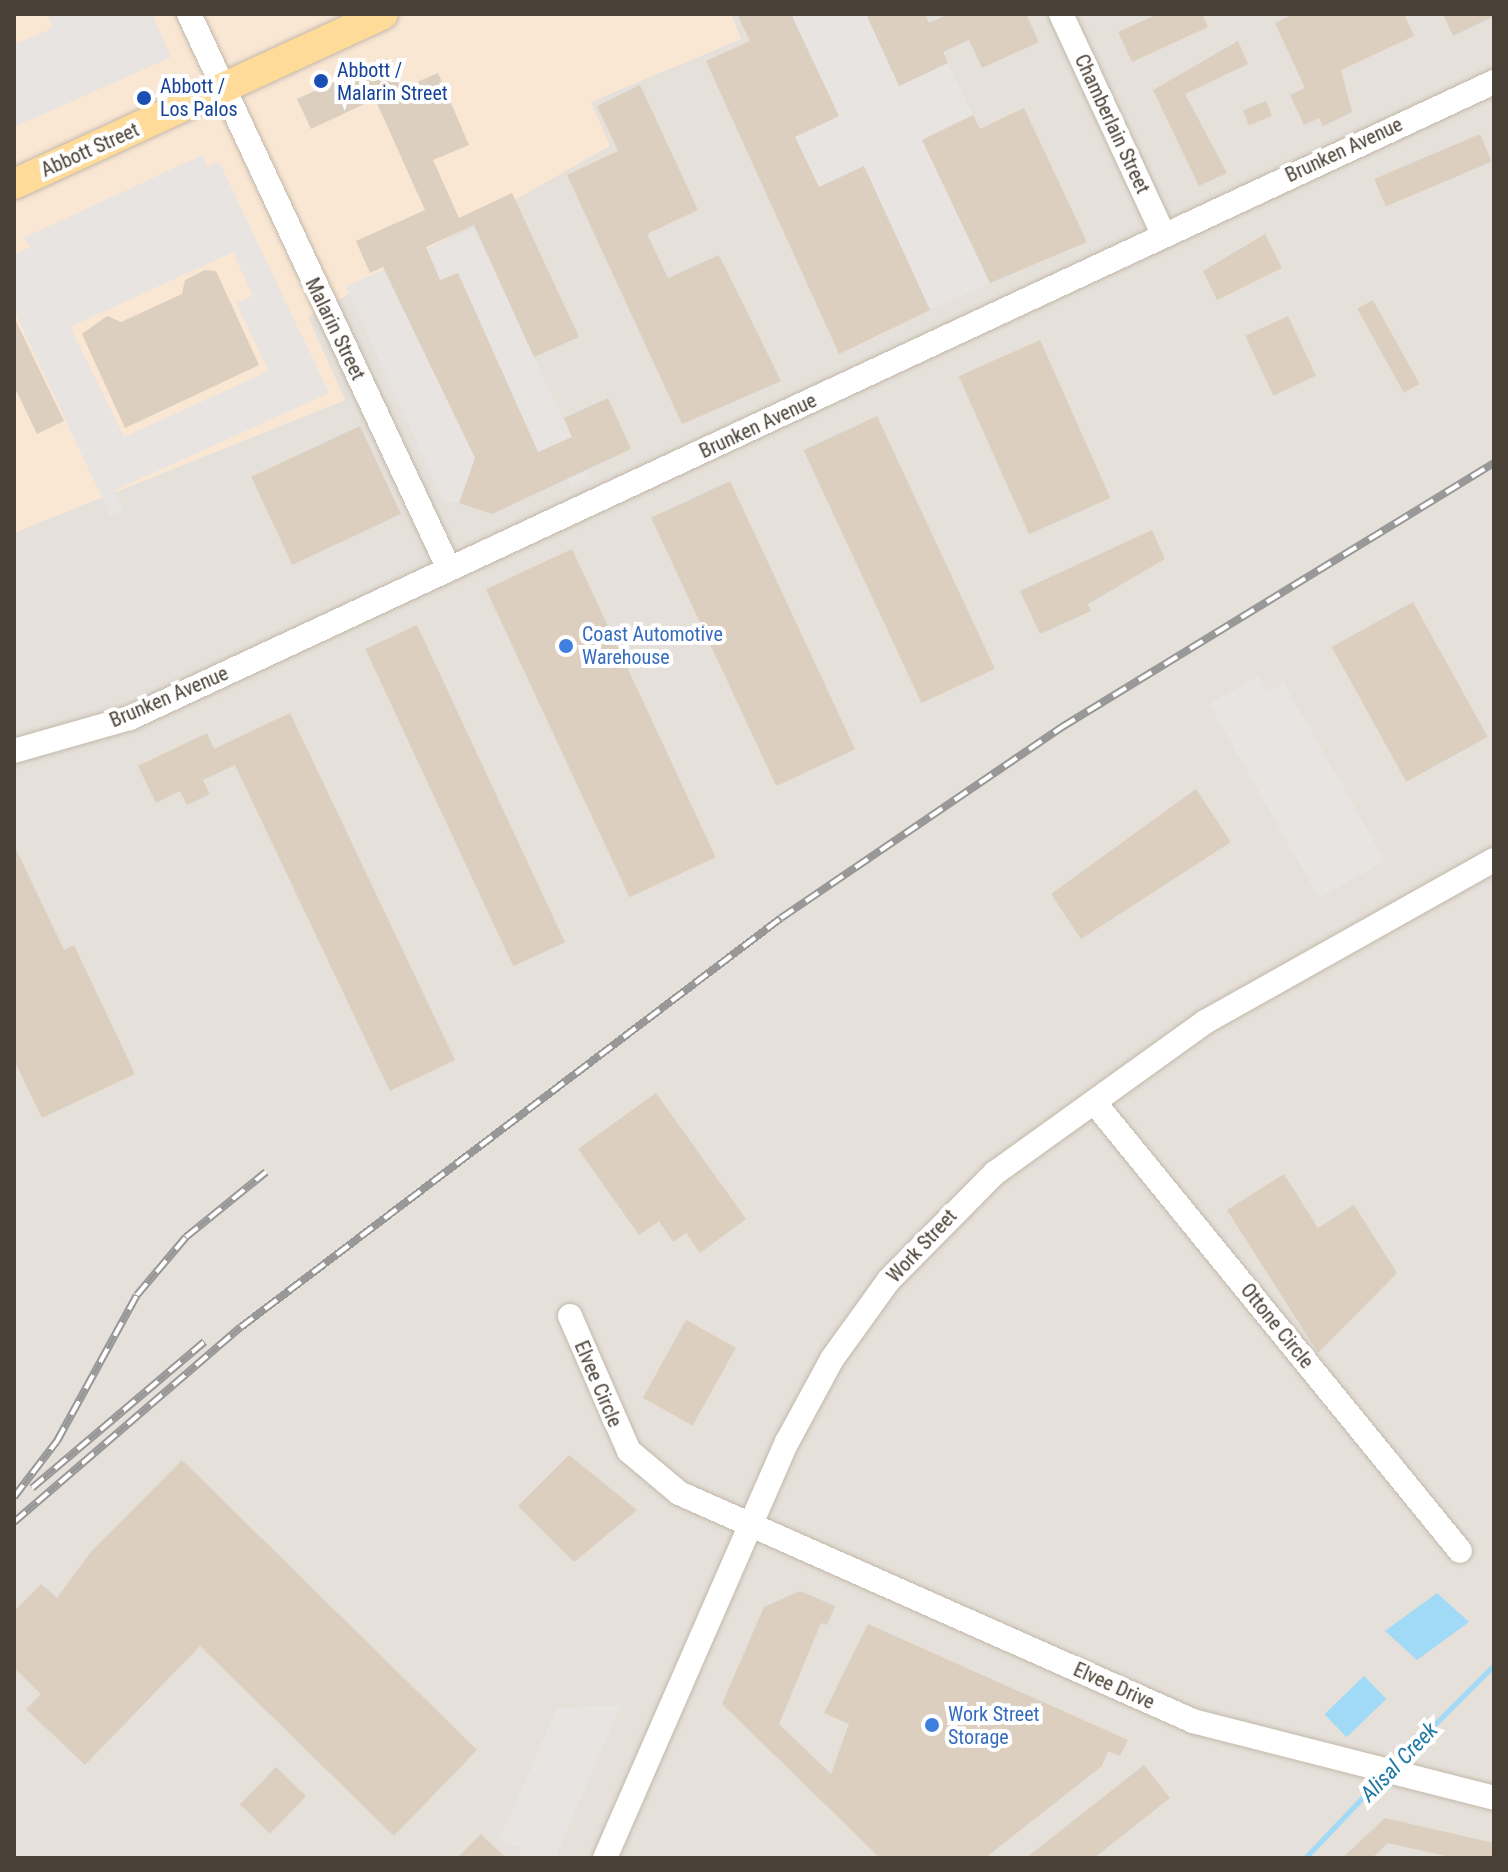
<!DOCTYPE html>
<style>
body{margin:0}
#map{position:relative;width:1508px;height:1872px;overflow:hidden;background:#f6f1e9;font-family:"Roboto Condensed",sans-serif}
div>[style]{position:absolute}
.commercial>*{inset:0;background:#f9e6d3}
.industrial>*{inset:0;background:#e5e0da}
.parking>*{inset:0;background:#e7e4e1}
.water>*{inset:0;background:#a0daf7;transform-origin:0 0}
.stream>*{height:5px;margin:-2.5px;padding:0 2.5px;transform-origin:2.5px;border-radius:2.5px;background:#a0daf7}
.building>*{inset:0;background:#dccfc0;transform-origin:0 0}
.roads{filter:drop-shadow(0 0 2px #c2b8aa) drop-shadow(0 0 2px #c2b8aa)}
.minor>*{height:24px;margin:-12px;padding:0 12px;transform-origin:12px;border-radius:12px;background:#fff}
.major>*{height:30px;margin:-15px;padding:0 15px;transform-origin:15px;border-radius:15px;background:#ffdb99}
.rail>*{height:8px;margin-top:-4px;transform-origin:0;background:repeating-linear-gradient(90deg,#fff 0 15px,#989898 0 30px);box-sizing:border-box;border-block:2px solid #989898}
.dots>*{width:22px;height:22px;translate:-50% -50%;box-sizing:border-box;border:4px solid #fff;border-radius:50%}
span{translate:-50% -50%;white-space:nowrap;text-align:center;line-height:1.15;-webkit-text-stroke:8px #fff;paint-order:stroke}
.transit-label{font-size:20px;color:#164399}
.left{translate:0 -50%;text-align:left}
.street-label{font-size:20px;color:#4a4136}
.shop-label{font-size:20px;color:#366cbe}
.water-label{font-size:22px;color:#2178a7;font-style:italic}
.frame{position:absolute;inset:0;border:16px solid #4a4136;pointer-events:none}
</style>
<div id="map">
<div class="commercial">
<div style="clip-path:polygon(14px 14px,731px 14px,741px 39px,592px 102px,611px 146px,308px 317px,345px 400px,14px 533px)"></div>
</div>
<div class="industrial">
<div style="clip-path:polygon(731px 14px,1494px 14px,1494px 1858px,14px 1858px,14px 533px,345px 400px,308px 317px,610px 146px,591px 102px,741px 39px)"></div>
</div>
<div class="parking">
<div style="clip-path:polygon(47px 14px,152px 14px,171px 57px,14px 127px,14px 45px,53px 28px)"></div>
<div style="clip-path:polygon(791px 14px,866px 14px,899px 86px,948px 63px,973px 115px,922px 140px,990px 283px,930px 310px,864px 167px,819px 187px,795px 137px,838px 115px)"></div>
<div style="clip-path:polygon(evenodd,202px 155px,207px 167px,219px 162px,329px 393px,115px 490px,124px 511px,111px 517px,14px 310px,14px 255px,31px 247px,24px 238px,202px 155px,233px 252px,253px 296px,236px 303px,269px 371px,124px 437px,70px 327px,233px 252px)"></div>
<div style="clip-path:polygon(474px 228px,590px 477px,571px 486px,553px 446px,538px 452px,458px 273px,440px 280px,434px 267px,392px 287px,479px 465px,459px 503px,443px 500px,346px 287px)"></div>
<div style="clip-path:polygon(1259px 676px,1268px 692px,1284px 683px,1385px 861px,1319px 898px,1209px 704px)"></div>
<div style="clip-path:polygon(621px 1705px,555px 1858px,517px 1858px,521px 1848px,499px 1840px,557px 1708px)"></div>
</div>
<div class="water">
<div style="clip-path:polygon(1437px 1593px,1469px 1622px,1417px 1660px,1385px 1631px)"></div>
<div style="left:1364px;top:1676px;width:32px;height:55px;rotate:46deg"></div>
</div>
<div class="stream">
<div style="left:1394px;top:1765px;width:141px;rotate:-45deg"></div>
<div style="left:1305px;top:1858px;width:110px;rotate:-46.5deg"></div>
</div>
<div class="building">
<div style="clip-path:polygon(737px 14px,791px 14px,839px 116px,795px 137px,819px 187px,864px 166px,930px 310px,839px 354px,706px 61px,750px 41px)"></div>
<div style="clip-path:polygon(866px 14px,925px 14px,929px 23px,949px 14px,1026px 14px,1039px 42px,982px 68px,969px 40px,943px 52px,948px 63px,899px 86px)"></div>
<div style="clip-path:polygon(1158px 14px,1202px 14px,1208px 27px,1132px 62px,1118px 32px)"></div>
<div style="clip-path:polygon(1293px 14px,1404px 14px,1414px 36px,1341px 70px,1352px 112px,1323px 126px,1319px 118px,1304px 125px,1290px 95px,1305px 88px,1275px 23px)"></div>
<div style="clip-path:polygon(1443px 14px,1494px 14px,1494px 16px,1453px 36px)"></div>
<div style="clip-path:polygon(1238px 41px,1248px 64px,1185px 94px,1227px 173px,1199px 186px,1153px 90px)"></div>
<div style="clip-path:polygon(387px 58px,401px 89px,438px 73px,469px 145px,433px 160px,459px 218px,512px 193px,579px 337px,534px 357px,474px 225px,426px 247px,440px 280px,458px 273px,538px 452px,572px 437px,564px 418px,608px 398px,631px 449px,492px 514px,459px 503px,475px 458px,383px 267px,370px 273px,356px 241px,425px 210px,375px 99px,311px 129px,297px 99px)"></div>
<div style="clip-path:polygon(640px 85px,698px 210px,647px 234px,668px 278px,719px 255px,781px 381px,682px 424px,567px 175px,618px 151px,597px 106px)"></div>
<div style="left:1266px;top:101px;width:16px;height:25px;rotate:68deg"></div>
<div style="clip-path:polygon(1024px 108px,1087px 242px,990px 283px,922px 140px,973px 115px,980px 129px)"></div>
<div style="left:1480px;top:134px;width:30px;height:115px;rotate:67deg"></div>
<div style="clip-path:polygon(1265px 234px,1282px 268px,1217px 300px,1203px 271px)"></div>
<div style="clip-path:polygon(205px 270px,216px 271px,259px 365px,125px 428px,82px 334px,107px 316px,121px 322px,182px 294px,185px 280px)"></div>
<div style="left:1373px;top:300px;width:96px;height:18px;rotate:61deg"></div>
<div style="left:1288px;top:316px;width:66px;height:47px;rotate:65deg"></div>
<div style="clip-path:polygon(14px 317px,64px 421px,37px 434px,14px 386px)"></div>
<div style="left:1040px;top:340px;width:173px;height:89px;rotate:66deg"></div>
<div style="left:877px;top:416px;width:279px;height:81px;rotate:65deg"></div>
<div style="left:360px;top:426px;width:97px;height:120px;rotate:65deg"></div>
<div style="left:730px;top:481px;width:296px;height:87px;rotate:65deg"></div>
<div style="clip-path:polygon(1152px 530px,1165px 559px,1088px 604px,1091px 611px,1040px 634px,1020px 591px)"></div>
<div style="left:572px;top:549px;width:340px;height:95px;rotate:65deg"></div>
<div style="left:1413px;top:602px;width:154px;height:93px;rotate:61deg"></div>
<div style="left:417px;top:625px;width:350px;height:57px;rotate:65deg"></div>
<div style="clip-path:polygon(290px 713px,455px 1060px,390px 1091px,235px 765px,203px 780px,210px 794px,187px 805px,180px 791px,156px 803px,138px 766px,207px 733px,214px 749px)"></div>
<div style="clip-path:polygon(1196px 789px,1231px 842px,1081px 939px,1051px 894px)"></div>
<div style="clip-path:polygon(14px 845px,64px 950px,74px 945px,135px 1074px,42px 1118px,14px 1060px)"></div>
<div style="clip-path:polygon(656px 1093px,746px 1219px,700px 1253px,686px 1233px,673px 1242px,659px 1221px,639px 1235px,578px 1149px)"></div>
<div style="clip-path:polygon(1284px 1174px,1318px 1228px,1354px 1205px,1397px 1273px,1318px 1353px,1227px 1210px)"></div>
<div style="left:686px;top:1320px;width:57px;height:89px;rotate:29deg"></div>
<div style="clip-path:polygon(569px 1455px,637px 1510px,574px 1562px,518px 1506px)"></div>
<div style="clip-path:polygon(182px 1460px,477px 1750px,394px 1836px,200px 1646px,85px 1765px,26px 1709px,41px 1694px,14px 1668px,14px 1611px,41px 1584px,57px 1598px,90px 1553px)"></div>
<div style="clip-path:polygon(800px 1591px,835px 1606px,827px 1625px,821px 1623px,779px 1724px,831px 1774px,849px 1724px,824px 1713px,868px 1624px,1128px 1740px,1120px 1756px,1108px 1751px,1102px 1766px,985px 1858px,880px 1858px,722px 1704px,764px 1607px)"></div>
<div style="clip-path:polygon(1144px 1765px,1170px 1798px,1094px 1858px,1026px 1858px)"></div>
<div style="left:276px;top:1767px;width:42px;height:52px;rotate:44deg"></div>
<div style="clip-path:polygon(1385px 1818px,1494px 1843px,1494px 1858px,1454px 1858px,1388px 1843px,1372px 1858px,1342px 1858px)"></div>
<div style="clip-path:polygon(481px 1834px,506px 1858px,457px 1858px)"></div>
</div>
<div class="roads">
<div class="minor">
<div style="left:189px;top:14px;width:613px;rotate:64.9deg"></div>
<div style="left:1061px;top:14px;width:242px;rotate:65.1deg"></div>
<div style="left:14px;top:751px;width:121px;rotate:-15.9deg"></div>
<div style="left:130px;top:718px;width:1505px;rotate:-25deg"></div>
<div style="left:1094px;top:1102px;width:579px;rotate:50.81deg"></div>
<div style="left:570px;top:1316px;width:147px;rotate:66.4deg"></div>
<div style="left:629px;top:1451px;width:65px;rotate:40deg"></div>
<div style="left:679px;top:1493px;width:562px;rotate:23.92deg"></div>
<div style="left:1193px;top:1721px;width:311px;rotate:14.3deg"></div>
<div style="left:605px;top:1858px;width:454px;rotate:-66.4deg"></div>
<div style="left:787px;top:1442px;width:94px;rotate:-61.5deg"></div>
<div style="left:832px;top:1359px;width:97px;rotate:-54.2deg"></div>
<div style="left:889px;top:1280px;width:151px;rotate:-45.3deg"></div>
<div style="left:995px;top:1173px;width:259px;rotate:-35.7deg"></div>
<div style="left:1205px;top:1022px;width:331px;rotate:-29.3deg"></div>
</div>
<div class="major">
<div style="left:14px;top:184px;width:406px;rotate:-24.7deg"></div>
</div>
</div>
<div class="rail">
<div style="left:32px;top:1488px;width:226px;rotate:-40.3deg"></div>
<div style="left:14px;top:1497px;width:71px;rotate:-52.5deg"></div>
<div style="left:57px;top:1441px;width:166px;rotate:-61.3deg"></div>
<div style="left:137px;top:1295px;width:76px;rotate:-49.8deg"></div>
<div style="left:186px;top:1237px;width:103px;rotate:-39.1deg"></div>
<div style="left:14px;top:1522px;width:299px;rotate:-40.7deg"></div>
<div style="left:241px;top:1327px;width:677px;rotate:-37.14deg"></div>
<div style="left:781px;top:918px;width:340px;rotate:-34.2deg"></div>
<div style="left:1062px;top:727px;width:506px;rotate:-31.43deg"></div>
</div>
<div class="dots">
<div style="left:321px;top:81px;background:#1a4fb4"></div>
<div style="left:144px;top:98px;background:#1a4fb4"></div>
<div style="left:566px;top:646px;background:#3f7fe0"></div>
<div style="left:932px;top:1725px;background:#3f7fe0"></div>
</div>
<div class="transit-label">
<span class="left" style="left:337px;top:82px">Abbott /<br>Malarin Street</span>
<span class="left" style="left:160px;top:98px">Abbott /<br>Los Palos</span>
</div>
<div class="street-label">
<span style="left:1112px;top:124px;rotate:65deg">Chamberlain Street</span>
<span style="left:90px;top:150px;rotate:-24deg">Abbott Street</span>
<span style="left:1344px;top:150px;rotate:-25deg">Brunken Avenue</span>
<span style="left:335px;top:329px;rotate:64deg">Malarin Street</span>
<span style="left:758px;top:426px;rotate:-25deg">Brunken Avenue</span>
<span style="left:169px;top:697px;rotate:-23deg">Brunken Avenue</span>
<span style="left:922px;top:1246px;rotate:-47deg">Work Street</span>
<span style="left:1277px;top:1326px;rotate:51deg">Ottone Circle</span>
<span style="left:598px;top:1384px;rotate:67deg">Elvee Circle</span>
<span style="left:1114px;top:1686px;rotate:24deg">Elvee Drive</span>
</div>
<div class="shop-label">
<span class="left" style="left:582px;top:646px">Coast Automotive<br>Warehouse</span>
<span class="left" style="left:948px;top:1726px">Work Street<br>Storage</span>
</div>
<div class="water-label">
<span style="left:1399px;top:1762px;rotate:-46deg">Alisal Creek</span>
</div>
<div class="frame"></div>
</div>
